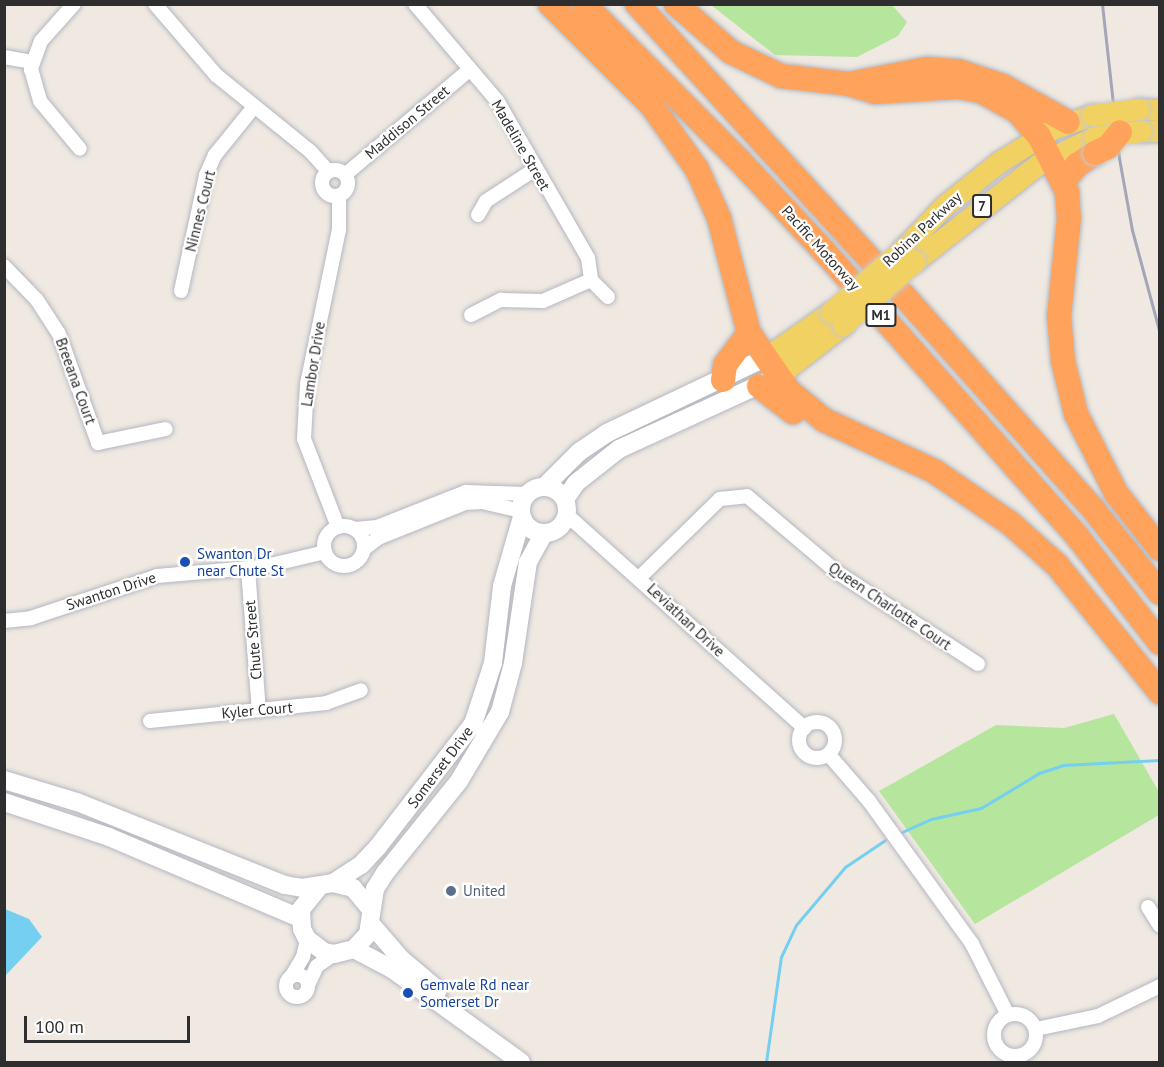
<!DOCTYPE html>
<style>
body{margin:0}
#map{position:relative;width:1164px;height:1067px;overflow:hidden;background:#efe9e1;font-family:"PT Sans",sans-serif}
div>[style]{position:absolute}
.green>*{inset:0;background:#b6e59e}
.water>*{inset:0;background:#75cff0}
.stream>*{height:3px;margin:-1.5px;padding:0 1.5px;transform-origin:1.5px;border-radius:1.5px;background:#75cff0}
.roads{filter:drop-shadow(0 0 2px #b4b7c1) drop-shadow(0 0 2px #b4b7c1)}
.street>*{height:14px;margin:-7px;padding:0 7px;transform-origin:7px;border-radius:7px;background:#fff}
.street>.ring{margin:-7px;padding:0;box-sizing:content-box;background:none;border:14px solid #fff;border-radius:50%}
.secondary>*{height:18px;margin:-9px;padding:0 9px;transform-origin:9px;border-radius:9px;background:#fff}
.secondary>.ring{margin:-9px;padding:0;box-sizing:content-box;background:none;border:18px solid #fff;border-radius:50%}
.primary>*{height:21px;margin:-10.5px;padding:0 10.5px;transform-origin:10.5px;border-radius:10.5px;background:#f2d163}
.highway>*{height:24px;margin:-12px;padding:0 12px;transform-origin:12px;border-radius:12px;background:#ffa35c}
.rail>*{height:3px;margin:-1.5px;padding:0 1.5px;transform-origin:1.5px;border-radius:1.5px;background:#a3a6b8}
.bridges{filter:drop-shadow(0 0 2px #c9c9c9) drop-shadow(0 0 2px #c9c9c9)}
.primary-bridge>*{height:21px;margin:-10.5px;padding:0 10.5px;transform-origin:10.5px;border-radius:10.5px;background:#f2d163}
.highway-bridge>*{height:24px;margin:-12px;padding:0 12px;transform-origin:12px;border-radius:12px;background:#ffa35c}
.dots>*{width:16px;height:16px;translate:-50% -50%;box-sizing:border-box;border:3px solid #fff;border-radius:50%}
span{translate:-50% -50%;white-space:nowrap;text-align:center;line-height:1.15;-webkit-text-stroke:4.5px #fff;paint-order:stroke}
.shield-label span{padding:2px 4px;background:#fff;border:2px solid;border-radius:4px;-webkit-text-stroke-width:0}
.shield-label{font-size:14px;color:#2e2e2e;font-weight:700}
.street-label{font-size:15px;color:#2e2e2e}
.transit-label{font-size:15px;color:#164399}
.left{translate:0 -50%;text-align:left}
.service-label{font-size:15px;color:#4e5e75}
.frame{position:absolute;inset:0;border:6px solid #2e2e2e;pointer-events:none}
.scale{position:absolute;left:24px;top:1016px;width:166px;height:27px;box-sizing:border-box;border:3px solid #2e2e2e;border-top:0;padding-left:8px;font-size:18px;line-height:21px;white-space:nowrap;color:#2e2e2e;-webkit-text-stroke:4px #fff;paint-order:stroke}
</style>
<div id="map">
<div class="green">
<div style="clip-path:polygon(711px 5px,892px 5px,907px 22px,898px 36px,857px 57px,775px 55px)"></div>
<div style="clip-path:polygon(1114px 714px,1159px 792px,1159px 815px,975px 924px,879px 791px,996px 725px,1064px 728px)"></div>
</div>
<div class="water">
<div style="clip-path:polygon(5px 909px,29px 919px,42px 937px,5px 976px)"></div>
</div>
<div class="stream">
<div style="left:902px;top:832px;width:32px;rotate:-24deg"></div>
<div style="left:931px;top:819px;width:51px;rotate:-12.4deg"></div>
<div style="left:981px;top:808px;width:68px;rotate:-31.1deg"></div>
<div style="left:1039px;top:773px;width:25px;rotate:-18deg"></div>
<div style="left:1063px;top:765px;width:97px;rotate:-3deg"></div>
<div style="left:766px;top:1062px;width:106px;rotate:-81.9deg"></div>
<div style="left:781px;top:957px;width:35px;rotate:-65deg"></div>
<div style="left:796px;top:925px;width:76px;rotate:-49.8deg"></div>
<div style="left:845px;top:867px;width:48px;rotate:-34deg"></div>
</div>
<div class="roads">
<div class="street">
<div style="left:74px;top:4px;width:50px;rotate:131.7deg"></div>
<div style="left:41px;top:41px;width:30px;rotate:110deg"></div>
<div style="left:31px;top:69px;width:33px;rotate:74deg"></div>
<div style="left:40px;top:101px;width:62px;rotate:50.2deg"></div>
<div style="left:155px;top:4px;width:94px;rotate:49.3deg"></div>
<div style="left:216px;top:75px;width:121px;rotate:39deg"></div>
<div style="left:310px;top:151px;width:27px;rotate:48deg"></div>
<div style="left:415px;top:4px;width:128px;rotate:49.7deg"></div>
<div style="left:498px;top:102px;width:180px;rotate:60deg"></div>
<div style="left:588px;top:258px;width:22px;rotate:82deg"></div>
<div style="left:591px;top:280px;width:24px;rotate:45deg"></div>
<div style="left:4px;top:57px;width:28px;rotate:10deg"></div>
<div class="ring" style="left:322px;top:170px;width:12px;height:12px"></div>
<div style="left:346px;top:174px;width:161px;rotate:-40.2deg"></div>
<div style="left:478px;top:215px;width:16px;rotate:-60deg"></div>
<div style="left:486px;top:201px;width:59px;rotate:-33.1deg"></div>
<div style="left:4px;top:266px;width:47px;rotate:45.9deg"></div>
<div style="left:37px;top:300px;width:40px;rotate:57.1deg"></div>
<div style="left:59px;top:334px;width:116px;rotate:70.3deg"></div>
<div style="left:98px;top:443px;width:69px;rotate:-11.6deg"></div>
<div style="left:181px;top:291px;width:119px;rotate:-77.8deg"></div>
<div style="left:206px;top:175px;width:22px;rotate:-66deg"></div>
<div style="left:215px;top:155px;width:60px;rotate:-51deg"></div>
<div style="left:471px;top:315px;width:34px;rotate:-27deg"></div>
<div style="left:501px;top:300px;width:42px;rotate:1.4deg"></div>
<div style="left:543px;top:301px;width:52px;rotate:-23.6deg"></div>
<div style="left:567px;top:515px;width:319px;rotate:41.9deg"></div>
<div class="ring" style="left:324px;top:526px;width:26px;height:26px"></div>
<div style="left:338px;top:527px;width:94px;rotate:-111.1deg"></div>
<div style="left:304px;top:439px;width:55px;rotate:-86.9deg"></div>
<div style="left:307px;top:384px;width:157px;rotate:-78.3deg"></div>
<div style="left:339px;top:230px;width:34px;rotate:-90deg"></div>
<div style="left:355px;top:529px;width:22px;rotate:-5deg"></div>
<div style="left:377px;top:527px;width:96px;rotate:-21.5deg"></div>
<div style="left:466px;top:492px;width:60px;rotate:1.9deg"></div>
<div style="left:364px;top:549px;width:18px;rotate:-38deg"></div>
<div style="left:378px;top:538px;width:94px;rotate:-21.9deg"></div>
<div style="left:465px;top:503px;width:17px;rotate:-3deg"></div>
<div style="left:482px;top:502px;width:39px;rotate:13deg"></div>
<div style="left:248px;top:569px;width:142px;rotate:85.6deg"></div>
<div style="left:640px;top:577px;width:112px;rotate:-44.3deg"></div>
<div style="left:720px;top:499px;width:27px;rotate:-6deg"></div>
<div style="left:747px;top:496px;width:119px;rotate:40.2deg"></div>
<div style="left:838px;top:573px;width:167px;rotate:33deg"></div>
<div style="left:4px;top:621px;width:27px;rotate:-6deg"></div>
<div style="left:31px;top:618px;width:133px;rotate:-18.4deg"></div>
<div style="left:157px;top:576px;width:105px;rotate:-4.9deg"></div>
<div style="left:262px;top:567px;width:65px;rotate:-13.4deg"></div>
<div style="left:150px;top:721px;width:177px;rotate:-5.8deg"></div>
<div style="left:326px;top:703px;width:37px;rotate:-20deg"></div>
<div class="ring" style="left:799px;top:722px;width:22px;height:22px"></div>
<div style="left:829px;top:755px;width:61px;rotate:49deg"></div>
<div style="left:869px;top:801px;width:176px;rotate:54.2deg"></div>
<div style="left:972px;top:944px;width:80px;rotate:63.1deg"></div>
<div style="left:1148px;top:907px;width:22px;rotate:58deg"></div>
<div class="ring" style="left:286px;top:975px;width:8px;height:8px"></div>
<div style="left:291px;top:977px;width:23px;rotate:-59deg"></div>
<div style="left:303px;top:957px;width:18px;rotate:-77deg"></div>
<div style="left:308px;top:985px;width:21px;rotate:-65deg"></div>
<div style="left:317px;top:966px;width:21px;rotate:-35deg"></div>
<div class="ring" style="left:994px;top:1014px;width:28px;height:28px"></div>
<div style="left:1036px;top:1029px;width:63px;rotate:-11.8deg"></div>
<div style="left:1098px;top:1016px;width:69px;rotate:-25.8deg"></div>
</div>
<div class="secondary">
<div style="left:545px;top:486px;width:48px;rotate:-45deg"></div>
<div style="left:579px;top:452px;width:34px;rotate:-34deg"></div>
<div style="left:607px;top:433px;width:175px;rotate:-25.4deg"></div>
<div class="ring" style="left:521px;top:487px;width:28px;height:28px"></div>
<div style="left:565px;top:499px;width:19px;rotate:-55deg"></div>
<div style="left:576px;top:483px;width:55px;rotate:-38.3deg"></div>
<div style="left:619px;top:449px;width:166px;rotate:-24.6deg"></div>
<div style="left:4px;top:780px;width:76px;rotate:16.8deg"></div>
<div style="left:77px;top:802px;width:224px;rotate:21.8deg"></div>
<div style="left:285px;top:885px;width:17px;rotate:10deg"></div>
<div style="left:302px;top:888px;width:31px;rotate:-9deg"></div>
<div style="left:333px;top:883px;width:33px;rotate:-33deg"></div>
<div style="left:361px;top:865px;width:23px;rotate:-47deg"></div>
<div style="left:377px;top:848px;width:157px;rotate:-52.3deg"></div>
<div style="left:473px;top:724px;width:64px;rotate:-71.8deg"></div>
<div style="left:493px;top:663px;width:78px;rotate:-83.3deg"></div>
<div style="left:502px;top:586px;width:72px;rotate:-73.8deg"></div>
<div style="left:4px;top:802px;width:111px;rotate:18.4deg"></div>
<div style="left:109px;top:837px;width:207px;rotate:23deg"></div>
<div style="left:333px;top:883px;width:21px;rotate:14deg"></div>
<div style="left:353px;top:888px;width:26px;rotate:50deg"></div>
<div style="left:319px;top:887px;width:28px;rotate:129deg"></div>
<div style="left:301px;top:909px;width:20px;rotate:87deg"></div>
<div style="left:302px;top:929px;width:11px;rotate:63deg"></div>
<div style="left:307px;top:939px;width:21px;rotate:37deg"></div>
<div style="left:324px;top:952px;width:10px;rotate:11deg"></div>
<div style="left:334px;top:954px;width:21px;rotate:-14deg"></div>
<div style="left:354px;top:949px;width:21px;rotate:-47deg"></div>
<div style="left:368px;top:934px;width:46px;rotate:-81.2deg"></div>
<div style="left:375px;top:889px;width:19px;rotate:-58deg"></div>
<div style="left:385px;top:873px;width:118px;rotate:-51.2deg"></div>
<div style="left:459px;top:781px;width:80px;rotate:-59.3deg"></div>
<div style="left:500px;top:712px;width:51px;rotate:-75.1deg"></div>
<div style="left:513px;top:663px;width:102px;rotate:-81.6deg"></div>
<div style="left:528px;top:562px;width:33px;rotate:-61deg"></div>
<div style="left:371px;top:924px;width:46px;rotate:49.4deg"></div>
<div style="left:401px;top:959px;width:48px;rotate:40deg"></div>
<div style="left:354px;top:949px;width:43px;rotate:27.8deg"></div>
<div style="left:392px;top:969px;width:159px;rotate:35.8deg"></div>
</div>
<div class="primary">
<div style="left:1139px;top:109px;width:21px;rotate:3deg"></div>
<div style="left:1141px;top:131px;width:19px"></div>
<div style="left:904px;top:248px;width:58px;rotate:-46.4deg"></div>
<div style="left:944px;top:206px;width:70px;rotate:-38.7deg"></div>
<div style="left:999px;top:162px;width:65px;rotate:-31.7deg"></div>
<div style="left:1054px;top:128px;width:40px;rotate:-18.9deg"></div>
<div style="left:915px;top:261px;width:155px;rotate:-38.2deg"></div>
<div style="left:1037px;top:165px;width:64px;rotate:-26.2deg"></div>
<div style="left:765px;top:358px;width:80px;rotate:-34.9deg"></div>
<div style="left:777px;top:376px;width:83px;rotate:-37.7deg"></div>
</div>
<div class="highway">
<div style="left:550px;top:4px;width:144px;rotate:45deg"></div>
<div style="left:652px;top:106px;width:77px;rotate:54.5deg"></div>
<div style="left:697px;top:169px;width:54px;rotate:65.8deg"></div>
<div style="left:719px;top:218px;width:119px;rotate:75.4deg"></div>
<div style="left:749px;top:333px;width:70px;rotate:55.4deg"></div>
<div style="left:789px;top:391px;width:45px;rotate:39.6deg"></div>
<div style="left:824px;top:420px;width:121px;rotate:24.9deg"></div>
<div style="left:934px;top:471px;width:92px;rotate:34.4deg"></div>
<div style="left:1010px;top:523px;width:63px;rotate:41.8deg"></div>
<div style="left:1057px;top:565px;width:164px;rotate:51deg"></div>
<div style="left:584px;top:4px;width:221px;rotate:45.2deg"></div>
<div style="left:740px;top:161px;width:123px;rotate:47deg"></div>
<div style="left:824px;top:251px;width:381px;rotate:48.4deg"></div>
<div style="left:1077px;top:536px;width:135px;rotate:52.2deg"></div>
<div style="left:637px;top:4px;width:396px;rotate:47.6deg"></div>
<div style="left:904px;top:296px;width:285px;rotate:48.4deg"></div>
<div style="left:1093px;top:509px;width:107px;rotate:51.4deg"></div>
<div style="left:676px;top:4px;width:73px;rotate:41.1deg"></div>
<div style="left:731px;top:52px;width:55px;rotate:25.6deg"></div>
<div style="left:781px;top:76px;width:68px;rotate:6.7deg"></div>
<div style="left:849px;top:84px;width:79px;rotate:-10.9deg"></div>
<div style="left:927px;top:69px;width:31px;rotate:4deg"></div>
<div style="left:958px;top:71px;width:47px;rotate:18.4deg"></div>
<div style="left:1003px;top:86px;width:74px;rotate:29deg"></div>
<div style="left:849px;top:84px;width:27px;rotate:17deg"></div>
<div style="left:875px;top:92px;width:83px;rotate:-3.4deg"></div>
<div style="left:958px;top:87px;width:23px;rotate:10deg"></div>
<div style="left:981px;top:91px;width:41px;rotate:29.1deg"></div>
<div style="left:1017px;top:111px;width:33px;rotate:49deg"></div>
<div style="left:1039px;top:136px;width:63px;rotate:63.4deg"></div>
<div style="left:1067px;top:192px;width:26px;rotate:86deg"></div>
<div style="left:1069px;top:218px;width:99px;rotate:95.8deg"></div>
<div style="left:1059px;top:316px;width:45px;rotate:84.9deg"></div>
<div style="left:1063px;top:361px;width:55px;rotate:76.2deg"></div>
<div style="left:1076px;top:414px;width:89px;rotate:63.1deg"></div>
<div style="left:1116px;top:493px;width:71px;rotate:51.8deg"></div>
<div style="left:1064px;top:181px;width:21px;rotate:-51deg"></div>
<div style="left:1077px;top:165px;width:22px;rotate:-34deg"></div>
<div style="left:723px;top:380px;width:15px;rotate:-82deg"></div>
<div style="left:725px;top:365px;width:40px;rotate:-53deg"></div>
<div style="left:759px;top:386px;width:43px;rotate:37.4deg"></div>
</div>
</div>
<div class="rail">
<div style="left:1102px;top:4px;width:155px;rotate:83.7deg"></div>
<div style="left:1119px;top:158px;width:73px;rotate:79.8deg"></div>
<div style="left:1132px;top:230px;width:108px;rotate:74.9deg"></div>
</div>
<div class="bridges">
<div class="primary-bridge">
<div style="left:1092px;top:115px;width:47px;rotate:-7.3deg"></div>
<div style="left:1094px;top:137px;width:47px;rotate:-7.3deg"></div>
<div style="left:831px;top:312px;width:97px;rotate:-41.2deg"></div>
<div style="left:843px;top:325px;width:96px;rotate:-41.6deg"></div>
</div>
<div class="highway-bridge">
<div style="left:1095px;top:153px;width:14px;rotate:-25deg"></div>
<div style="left:1108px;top:147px;width:19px;rotate:-51deg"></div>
</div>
</div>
<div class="dots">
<div style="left:185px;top:562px;background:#1a4fb4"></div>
<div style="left:451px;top:891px;background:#5c6f8a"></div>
<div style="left:408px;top:993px;background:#1a4fb4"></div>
</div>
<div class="shield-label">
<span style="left:982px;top:206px">7</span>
<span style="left:881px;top:315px">M1</span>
</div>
<div class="street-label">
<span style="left:407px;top:122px;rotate:-40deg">Maddison Street</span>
<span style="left:521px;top:145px;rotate:60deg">Madeline Street</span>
<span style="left:200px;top:211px;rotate:-76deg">Ninnes Court</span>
<span style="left:922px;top:229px;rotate:-43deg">Robina Parkway</span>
<span style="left:821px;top:248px;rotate:48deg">Pacific Motorway</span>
<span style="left:313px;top:364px;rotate:-81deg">Lambor Drive</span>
<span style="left:76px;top:381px;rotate:70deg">Breeana Court</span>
<span style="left:111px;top:591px;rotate:-18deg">Swanton Drive</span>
<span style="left:890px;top:606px;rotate:34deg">Queen Charlotte Court</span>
<span style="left:686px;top:620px;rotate:43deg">Leviathan Drive</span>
<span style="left:253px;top:640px;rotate:-95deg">Chute Street</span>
<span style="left:257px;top:710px;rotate:-5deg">Kyler Court</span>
<span style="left:440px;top:767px;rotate:-53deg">Somerset Drive</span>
</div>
<div class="transit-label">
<span class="left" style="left:197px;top:562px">Swanton Dr<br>near Chute St</span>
<span class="left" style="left:420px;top:993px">Gemvale Rd near<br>Somerset Dr</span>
</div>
<div class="service-label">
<span class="left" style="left:463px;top:891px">United</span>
</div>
<div class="frame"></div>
<div class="scale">100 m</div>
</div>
